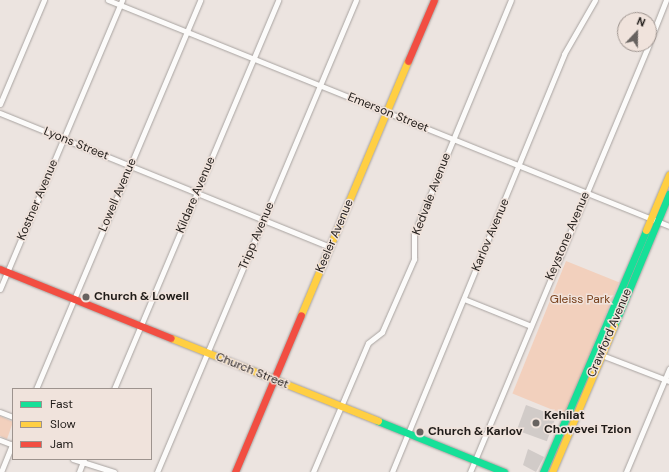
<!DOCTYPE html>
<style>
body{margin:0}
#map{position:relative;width:669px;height:472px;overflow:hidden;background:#ece4e0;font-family:"DM Sans",sans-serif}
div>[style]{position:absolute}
.green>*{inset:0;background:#f2d0bd;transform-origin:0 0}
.building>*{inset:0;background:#d1cbc8;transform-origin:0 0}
.roads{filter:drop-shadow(0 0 1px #a8a3a0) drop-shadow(0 0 1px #a8a3a0)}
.street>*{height:5px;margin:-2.5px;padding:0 2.5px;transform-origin:2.5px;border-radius:2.5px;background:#fcfbfa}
.fast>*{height:7px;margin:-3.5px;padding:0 3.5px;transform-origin:3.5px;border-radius:3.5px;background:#16e098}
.slow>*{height:7px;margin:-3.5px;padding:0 3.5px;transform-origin:3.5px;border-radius:3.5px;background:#ffcf43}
.jam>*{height:7px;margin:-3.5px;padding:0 3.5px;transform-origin:3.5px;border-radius:3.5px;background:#f24e42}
.dots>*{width:11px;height:11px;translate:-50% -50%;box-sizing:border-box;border:2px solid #f0e3dc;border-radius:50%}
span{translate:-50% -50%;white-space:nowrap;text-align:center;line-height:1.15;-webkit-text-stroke:3px #f0e3dc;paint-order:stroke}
.street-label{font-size:12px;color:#201c19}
.poi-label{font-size:12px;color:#201c19;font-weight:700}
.left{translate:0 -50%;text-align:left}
.park-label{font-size:12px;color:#79411c}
.legend{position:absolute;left:12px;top:388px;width:140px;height:72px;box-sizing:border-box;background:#f0e3dc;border:1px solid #9d938e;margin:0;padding:5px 7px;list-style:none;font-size:12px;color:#201c19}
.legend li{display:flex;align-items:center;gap:8px;height:20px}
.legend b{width:20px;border:1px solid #9d938e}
.north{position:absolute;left:617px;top:12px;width:40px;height:40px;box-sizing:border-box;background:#f0e3dc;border:1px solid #9d938e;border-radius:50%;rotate:22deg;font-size:11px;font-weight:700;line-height:16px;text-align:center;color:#201c19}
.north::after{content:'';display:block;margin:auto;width:14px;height:18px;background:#67625f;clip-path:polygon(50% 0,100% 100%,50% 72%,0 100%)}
</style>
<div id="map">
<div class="green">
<div style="left:566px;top:261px;width:57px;height:143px;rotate:22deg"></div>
<div style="clip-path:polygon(0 416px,13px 422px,7px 439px,0 436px)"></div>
</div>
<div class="building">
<div style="left:526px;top:405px;width:32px;height:27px;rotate:20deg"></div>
<div style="clip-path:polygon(528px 449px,544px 457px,536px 472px,523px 465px)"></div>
</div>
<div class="roads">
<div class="street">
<div style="left:108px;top:0;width:605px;rotate:21.94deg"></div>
<div style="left:649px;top:43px;width:46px;rotate:-68.4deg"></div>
<div style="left:0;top:104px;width:113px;rotate:-67.1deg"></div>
<div style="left:0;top:113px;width:356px;rotate:22.1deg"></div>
<div style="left:0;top:289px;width:314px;rotate:-67.1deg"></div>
<div style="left:464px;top:299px;width:72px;rotate:21.9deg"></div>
<div style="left:599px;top:354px;width:75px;rotate:21.1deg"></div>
<div style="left:36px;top:389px;width:422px;rotate:-67.1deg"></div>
<div style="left:114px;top:389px;width:422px;rotate:-67.1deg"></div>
<div style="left:0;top:412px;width:14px;rotate:21deg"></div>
<div style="left:0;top:440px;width:14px;rotate:21deg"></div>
<div style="left:73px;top:459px;width:43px;rotate:17.6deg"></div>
<div style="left:1px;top:472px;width:31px;rotate:-68deg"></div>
<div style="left:79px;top:472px;width:14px;rotate:-69deg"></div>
<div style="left:157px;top:472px;width:512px;rotate:-67.14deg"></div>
<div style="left:313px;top:472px;width:140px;rotate:-66.9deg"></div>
<div style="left:368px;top:343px;width:18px;rotate:-38deg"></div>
<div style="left:382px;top:332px;width:80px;rotate:-66.3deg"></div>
<div style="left:414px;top:259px;width:25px;rotate:-90deg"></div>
<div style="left:414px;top:234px;width:253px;rotate:-67.5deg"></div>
<div style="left:392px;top:472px;width:452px;rotate:-67.6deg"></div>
<div style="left:564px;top:54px;width:62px;rotate:-60.1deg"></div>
<div style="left:470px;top:472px;width:464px;rotate:-67.3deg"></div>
<div style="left:626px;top:472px;width:112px;rotate:-67.3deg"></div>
</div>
<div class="fast">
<div style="left:614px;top:326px;width:143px;rotate:-67.4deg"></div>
<div style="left:378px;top:421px;width:136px;rotate:22deg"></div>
<div style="left:543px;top:472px;width:263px;rotate:-66.9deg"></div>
</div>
<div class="slow">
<div style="left:646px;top:230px;width:60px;rotate:-67.3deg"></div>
<div style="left:301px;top:315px;width:276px;rotate:-67.2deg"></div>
<div style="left:171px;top:338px;width:223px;rotate:21.8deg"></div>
<div style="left:552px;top:472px;width:159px;rotate:-67deg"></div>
</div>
<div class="jam">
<div style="left:408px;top:61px;width:66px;rotate:-66.9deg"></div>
<div style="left:0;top:269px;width:184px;rotate:22deg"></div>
<div style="left:235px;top:472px;width:170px;rotate:-67.2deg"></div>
</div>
</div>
<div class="dots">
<div style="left:86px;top:297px;background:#67625f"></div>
<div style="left:536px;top:423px;background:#67625f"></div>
<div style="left:420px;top:432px;background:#67625f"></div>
</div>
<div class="street-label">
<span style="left:388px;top:113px;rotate:22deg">Emerson Street</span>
<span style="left:76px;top:144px;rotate:22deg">Lyons Street</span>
<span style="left:432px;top:194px;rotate:-69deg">Kedvale Avenue</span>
<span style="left:118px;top:195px;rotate:-67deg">Lowell Avenue</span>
<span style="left:196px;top:195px;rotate:-67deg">Kildare Avenue</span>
<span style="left:38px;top:200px;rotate:-67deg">Kostner Avenue</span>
<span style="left:491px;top:235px;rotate:-67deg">Karlov Avenue</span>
<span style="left:257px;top:236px;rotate:-67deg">Tripp Avenue</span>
<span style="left:335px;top:236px;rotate:-67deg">Keeler Avenue</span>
<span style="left:568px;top:236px;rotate:-67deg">Keystone Avenue</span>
<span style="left:610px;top:333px;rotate:-67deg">Crawford Avenue</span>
<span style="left:252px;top:371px;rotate:22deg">Church Street</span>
</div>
<div class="poi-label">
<span class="left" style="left:94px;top:297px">Church &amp; Lowell</span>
<span class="left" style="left:544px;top:423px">Kehilat<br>Chovevei Tzion</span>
<span class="left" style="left:428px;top:432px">Church &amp; Karlov</span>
</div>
<div class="park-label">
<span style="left:580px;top:300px">Gleiss Park</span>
</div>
<ul class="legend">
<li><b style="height:5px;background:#16e098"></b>Fast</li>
<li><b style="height:5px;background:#ffcf43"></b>Slow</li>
<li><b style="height:5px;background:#f24e42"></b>Jam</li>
</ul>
<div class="north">N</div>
</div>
